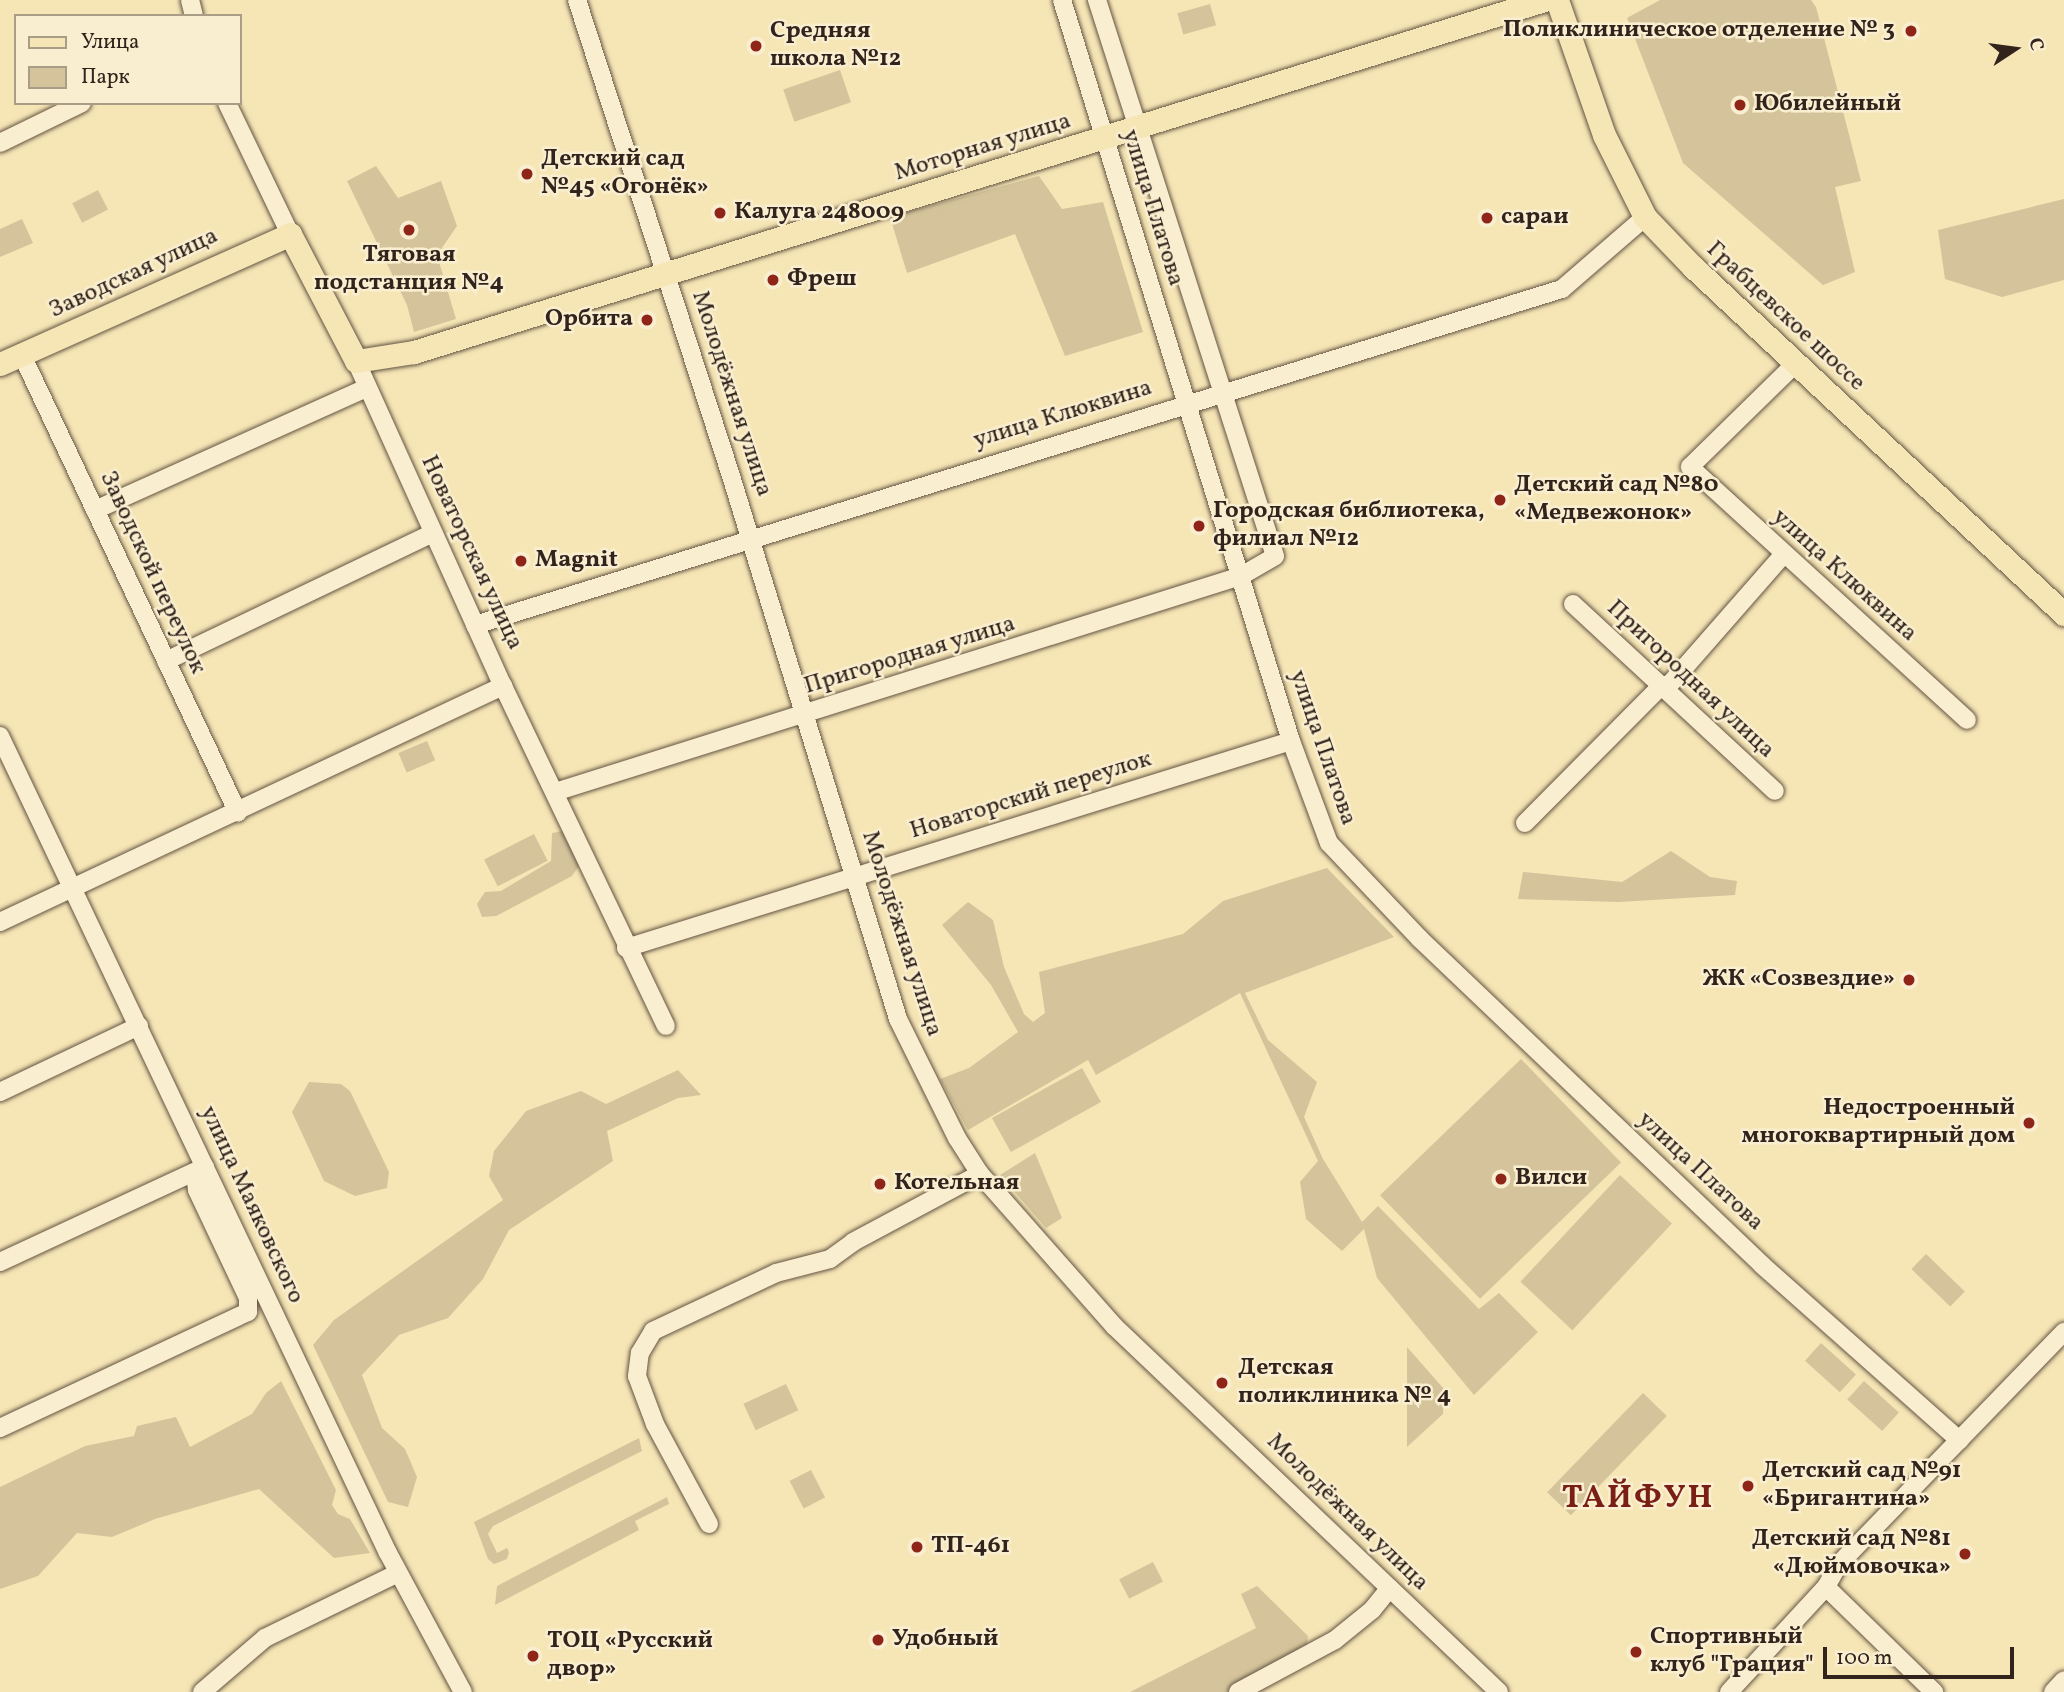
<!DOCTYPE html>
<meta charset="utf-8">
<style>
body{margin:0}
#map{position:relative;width:2064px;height:1692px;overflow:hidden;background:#f6e5b5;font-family:Vollkorn,serif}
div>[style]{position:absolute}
.green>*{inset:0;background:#d5c49b;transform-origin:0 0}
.roads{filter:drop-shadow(0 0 2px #635443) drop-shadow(0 0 2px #635443)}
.minor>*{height:18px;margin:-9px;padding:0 9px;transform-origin:9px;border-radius:9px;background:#f9eecf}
.major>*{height:23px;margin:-11.5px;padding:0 11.5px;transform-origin:11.5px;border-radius:11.5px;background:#f6e5b5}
.dots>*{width:19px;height:19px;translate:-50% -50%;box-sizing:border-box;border:4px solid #f9eecf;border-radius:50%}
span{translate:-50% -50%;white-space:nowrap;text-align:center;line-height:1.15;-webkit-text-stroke:5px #f9eecf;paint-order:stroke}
.poi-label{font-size:24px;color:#32241d;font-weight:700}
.right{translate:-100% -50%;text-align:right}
.left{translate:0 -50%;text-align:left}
.street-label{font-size:24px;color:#32241d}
.district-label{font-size:32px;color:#7a1f14;font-weight:700;letter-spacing:2px}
.legend{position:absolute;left:14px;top:14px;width:228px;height:91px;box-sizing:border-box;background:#f9eecf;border:2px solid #a99d88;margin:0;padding:9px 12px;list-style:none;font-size:21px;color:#32241d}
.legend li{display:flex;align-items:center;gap:14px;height:35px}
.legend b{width:35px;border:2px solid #a99d88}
.north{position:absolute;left:1980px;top:14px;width:70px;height:70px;-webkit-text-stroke:5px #f9eecf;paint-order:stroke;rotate:77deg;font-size:19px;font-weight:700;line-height:28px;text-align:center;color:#32241d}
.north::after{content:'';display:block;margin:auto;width:24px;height:32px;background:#32241d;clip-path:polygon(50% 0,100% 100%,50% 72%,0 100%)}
.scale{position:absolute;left:1823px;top:1647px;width:191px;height:32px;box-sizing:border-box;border:4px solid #32241d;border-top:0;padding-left:9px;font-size:21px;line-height:24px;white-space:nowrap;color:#32241d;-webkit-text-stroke:5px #f9eecf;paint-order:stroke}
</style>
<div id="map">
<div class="green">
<div style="clip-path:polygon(1660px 0,1811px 0,1816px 7px,1861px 181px,1835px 187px,1855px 272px,1823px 285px,1683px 163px,1627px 18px)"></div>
<div style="left:1210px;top:4px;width:22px;height:34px;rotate:74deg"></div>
<div style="left:840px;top:70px;width:34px;height:60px;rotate:71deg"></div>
<div style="clip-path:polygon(376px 166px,398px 198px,441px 181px,457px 226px,437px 255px,456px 319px,414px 332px,407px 305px,347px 181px)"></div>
<div style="clip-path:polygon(1039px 176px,1062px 209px,1103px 202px,1143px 332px,1065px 356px,1015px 234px,907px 273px,890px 217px)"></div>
<div style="left:98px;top:190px;width:22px;height:29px;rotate:63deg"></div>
<div style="clip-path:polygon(2064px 199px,2064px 280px,2002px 297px,1945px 279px,1938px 230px)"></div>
<div style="clip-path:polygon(22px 219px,33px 243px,0 257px,0 229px)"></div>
<div style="left:427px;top:741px;width:21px;height:31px;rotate:67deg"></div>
<div style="clip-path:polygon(563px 831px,580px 864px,572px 876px,496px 916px,482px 917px,477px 904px,485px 892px,501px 891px,551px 861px,552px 833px)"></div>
<div style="left:534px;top:834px;width:30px;height:56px;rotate:63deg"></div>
<div style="clip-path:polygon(1671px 851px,1710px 877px,1737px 881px,1735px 895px,1619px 902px,1518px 899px,1523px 872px,1622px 882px)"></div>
<div style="clip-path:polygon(1327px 868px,1394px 937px,1245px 993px,1268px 1040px,1317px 1082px,1304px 1117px,1323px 1159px,1362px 1222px,1378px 1206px,1479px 1309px,1499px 1293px,1538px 1332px,1474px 1395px,1377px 1278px,1364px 1229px,1342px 1251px,1306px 1219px,1300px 1182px,1318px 1161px,1240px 993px,1096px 1075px,1088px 1060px,968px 1130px,940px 1079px,969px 1068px,1018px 1032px,991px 985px,942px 925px,968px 902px,993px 920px,1004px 967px,1024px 1014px,1033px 1022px,1045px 1013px,1039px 972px,1183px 934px,1223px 901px)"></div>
<div style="left:1521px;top:1059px;width:144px;height:196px;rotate:46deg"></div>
<div style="left:1082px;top:1068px;width:39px;height:103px;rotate:61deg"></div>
<div style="clip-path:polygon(678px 1070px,701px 1095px,678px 1098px,607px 1131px,613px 1161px,509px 1230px,483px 1279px,448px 1318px,399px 1335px,362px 1375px,382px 1428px,405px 1449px,417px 1477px,408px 1507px,388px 1502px,313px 1345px,334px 1320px,503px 1200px,489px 1176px,494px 1151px,526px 1111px,581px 1091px,606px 1104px)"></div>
<div style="clip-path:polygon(309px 1082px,341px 1084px,350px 1091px,389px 1172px,387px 1188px,355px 1196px,324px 1181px,292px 1112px)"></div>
<div style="clip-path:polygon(1035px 1153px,1062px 1218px,1046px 1228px,1000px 1175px)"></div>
<div style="left:1620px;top:1175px;width:71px;height:146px;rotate:43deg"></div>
<div style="left:1926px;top:1254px;width:54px;height:21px;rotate:44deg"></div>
<div style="left:1821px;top:1343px;width:47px;height:24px;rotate:42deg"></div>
<div style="clip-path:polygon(1407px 1347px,1444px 1389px,1443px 1414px,1407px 1447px)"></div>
<div style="clip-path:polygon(281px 1381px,336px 1490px,332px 1505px,338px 1514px,350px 1519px,370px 1553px,334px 1558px,259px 1489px,155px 1519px,112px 1537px,77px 1533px,38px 1576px,0 1589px,0 1487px,85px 1446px,134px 1436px,137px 1426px,176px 1417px,190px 1447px,252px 1414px,266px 1393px)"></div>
<div style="left:1864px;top:1381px;width:47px;height:25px;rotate:42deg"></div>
<div style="left:786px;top:1384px;width:29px;height:47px;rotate:65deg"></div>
<div style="left:1643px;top:1393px;width:33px;height:138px;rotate:44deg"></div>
<div style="clip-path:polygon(639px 1438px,642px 1451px,493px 1526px,488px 1534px,497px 1553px,507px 1548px,509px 1552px,507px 1559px,494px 1564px,488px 1559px,474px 1522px)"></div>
<div style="left:811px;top:1470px;width:31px;height:24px;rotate:63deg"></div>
<div style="clip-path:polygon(667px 1497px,669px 1504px,635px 1521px,639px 1530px,495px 1605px,497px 1586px)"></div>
<div style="left:1153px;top:1562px;width:22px;height:38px;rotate:63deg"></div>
<div style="clip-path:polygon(1257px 1586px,1308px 1636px,1307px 1646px,1227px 1692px,1130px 1692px,1256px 1628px,1241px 1594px)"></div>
</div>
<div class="roads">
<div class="minor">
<div style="left:190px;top:0;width:16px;rotate:76deg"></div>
<div style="left:577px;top:0;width:500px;rotate:72.07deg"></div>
<div style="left:731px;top:476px;width:568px;rotate:72.9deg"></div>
<div style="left:898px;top:1019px;width:133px;rotate:63.6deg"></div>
<div style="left:957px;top:1138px;width:43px;rotate:57.4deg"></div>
<div style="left:980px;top:1174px;width:203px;rotate:48.6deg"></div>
<div style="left:1114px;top:1326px;width:531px;rotate:43.55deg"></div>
<div style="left:1062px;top:0;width:776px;rotate:72.83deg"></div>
<div style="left:1291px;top:741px;width:109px;rotate:69.6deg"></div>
<div style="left:1329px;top:843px;width:132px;rotate:46.5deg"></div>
<div style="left:1420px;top:939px;width:472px;rotate:43.6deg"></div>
<div style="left:1762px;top:1265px;width:264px;rotate:41.6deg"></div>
<div style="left:227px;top:103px;width:145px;rotate:64.3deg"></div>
<div style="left:0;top:143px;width:91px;rotate:-26deg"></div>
<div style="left:22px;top:355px;width:506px;rotate:64.75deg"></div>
<div style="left:356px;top:361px;width:357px;rotate:65.7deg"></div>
<div style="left:503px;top:686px;width:377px;rotate:64.4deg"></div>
<div style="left:1795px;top:364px;width:147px;rotate:135.6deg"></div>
<div style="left:1690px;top:467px;width:375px;rotate:42.4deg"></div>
<div style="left:95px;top:510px;width:297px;rotate:-24.2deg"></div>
<div style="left:1573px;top:604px;width:275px;rotate:42.8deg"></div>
<div style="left:475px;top:625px;width:1138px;rotate:-17.18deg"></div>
<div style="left:1562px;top:289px;width:110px;rotate:-40.9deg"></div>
<div style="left:166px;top:661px;width:296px;rotate:-25.6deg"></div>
<div style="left:0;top:736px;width:904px;rotate:64.6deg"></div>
<div style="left:388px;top:1553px;width:158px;rotate:61.7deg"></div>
<div style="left:555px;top:792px;width:719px;rotate:-17.48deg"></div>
<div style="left:1241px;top:576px;width:39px;rotate:-30deg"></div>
<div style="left:1275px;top:556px;width:584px;rotate:-107.75deg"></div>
<div style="left:1525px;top:823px;width:193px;rotate:-45.2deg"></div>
<div style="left:1661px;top:686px;width:9px;rotate:-13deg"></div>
<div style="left:1670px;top:684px;width:173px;rotate:-48.8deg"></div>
<div style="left:0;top:922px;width:556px;rotate:-25.14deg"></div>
<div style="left:626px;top:948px;width:696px;rotate:-17.29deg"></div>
<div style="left:0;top:1092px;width:154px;rotate:-25.4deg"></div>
<div style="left:0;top:1262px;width:226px;rotate:-24.9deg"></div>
<div style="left:0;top:1428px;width:274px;rotate:-25.1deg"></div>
<div style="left:248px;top:1312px;width:14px;rotate:-90deg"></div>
<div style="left:248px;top:1298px;width:119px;rotate:-115.3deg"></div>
<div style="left:197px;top:1190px;width:17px;rotate:-97deg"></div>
<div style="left:709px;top:1524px;width:114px;rotate:-118.4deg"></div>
<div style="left:655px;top:1424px;width:51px;rotate:-110.6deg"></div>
<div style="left:637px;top:1376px;width:23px;rotate:-83deg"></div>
<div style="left:640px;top:1353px;width:26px;rotate:-59deg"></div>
<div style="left:653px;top:1331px;width:136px;rotate:-25.2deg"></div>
<div style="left:776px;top:1273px;width:56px;rotate:-14.5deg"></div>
<div style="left:830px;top:1259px;width:29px;rotate:-36deg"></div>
<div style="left:853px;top:1242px;width:144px;rotate:-28.2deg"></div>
<div style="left:1826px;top:1587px;width:151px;rotate:44.2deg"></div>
<div style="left:202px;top:1692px;width:83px;rotate:-40.6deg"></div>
<div style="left:265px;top:1638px;width:148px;rotate:-26deg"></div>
<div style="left:1238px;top:1692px;width:110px;rotate:-28.2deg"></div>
<div style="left:1335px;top:1640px;width:48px;rotate:-39deg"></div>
<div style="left:1372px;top:1610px;width:28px;rotate:-51deg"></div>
<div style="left:1729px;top:1692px;width:143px;rotate:-47.3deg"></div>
<div style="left:1826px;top:1587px;width:25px;rotate:-61deg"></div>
<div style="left:1838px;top:1565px;width:325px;rotate:-45.9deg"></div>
<div style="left:2053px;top:1692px;width:16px;rotate:-47deg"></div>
</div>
<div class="major">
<div style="left:1557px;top:0;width:143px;rotate:70.8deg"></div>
<div style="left:1604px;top:135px;width:92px;rotate:63.4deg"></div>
<div style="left:1645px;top:217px;width:69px;rotate:46.2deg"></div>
<div style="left:1693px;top:267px;width:508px;rotate:43.09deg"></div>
<div style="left:0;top:364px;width:318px;rotate:-24.1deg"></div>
<div style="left:290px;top:234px;width:143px;rotate:62.5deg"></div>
<div style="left:356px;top:361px;width:59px;rotate:-8.8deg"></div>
<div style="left:414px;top:352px;width:1184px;rotate:-17.3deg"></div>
</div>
</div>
<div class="dots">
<div style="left:1911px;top:31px;background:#8f2418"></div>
<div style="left:756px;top:46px;background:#8f2418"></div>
<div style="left:1740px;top:105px;background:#8f2418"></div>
<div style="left:527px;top:174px;background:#8f2418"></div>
<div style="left:720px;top:213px;background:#8f2418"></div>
<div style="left:1487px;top:218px;background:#8f2418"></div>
<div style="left:409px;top:230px;background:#8f2418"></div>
<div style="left:773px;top:280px;background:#8f2418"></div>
<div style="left:647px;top:320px;background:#8f2418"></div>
<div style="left:1500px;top:500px;background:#8f2418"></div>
<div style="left:1199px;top:526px;background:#8f2418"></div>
<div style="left:521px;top:561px;background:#8f2418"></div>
<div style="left:1909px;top:980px;background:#8f2418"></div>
<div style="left:2029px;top:1123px;background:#8f2418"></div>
<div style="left:1501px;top:1179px;background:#8f2418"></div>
<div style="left:880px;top:1184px;background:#8f2418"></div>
<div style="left:1222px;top:1383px;background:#8f2418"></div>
<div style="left:1748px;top:1486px;background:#8f2418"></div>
<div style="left:917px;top:1547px;background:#8f2418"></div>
<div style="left:1965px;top:1554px;background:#8f2418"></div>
<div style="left:878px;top:1640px;background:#8f2418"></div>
<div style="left:1636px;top:1652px;background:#8f2418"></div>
<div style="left:533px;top:1656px;background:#8f2418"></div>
</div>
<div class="poi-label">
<span class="right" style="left:1895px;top:31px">Поликлиническое отделение № 3</span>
<span class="left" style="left:770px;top:46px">Средняя<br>школа №12</span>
<span class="left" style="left:1754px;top:105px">Юбилейный</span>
<span class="left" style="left:541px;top:174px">Детский сад<br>№45 «Огонёк»</span>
<span class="left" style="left:734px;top:213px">Калуга 248009</span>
<span class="left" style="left:1501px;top:218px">сараи</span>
<span style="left:409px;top:270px">Тяговая<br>подстанция №4</span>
<span class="left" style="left:787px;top:280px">Фреш</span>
<span class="right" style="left:633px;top:320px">Орбита</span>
<span class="left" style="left:1514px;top:500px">Детский сад №80<br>«Медвежонок»</span>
<span class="left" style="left:1213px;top:526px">Городская библиотека,<br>филиал №12</span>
<span class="left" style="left:535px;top:561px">Magnit</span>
<span class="right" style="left:1895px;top:980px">ЖК «Созвездие»</span>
<span class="right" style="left:2015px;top:1123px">Недостроенный<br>многоквартирный дом</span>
<span class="left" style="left:1515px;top:1179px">Вилси</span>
<span class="left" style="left:894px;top:1184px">Котельная</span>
<span class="left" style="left:1238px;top:1383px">Детская<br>поликлиника № 4</span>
<span class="left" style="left:1762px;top:1486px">Детский сад №91<br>«Бригантина»</span>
<span class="right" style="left:1951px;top:1554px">Детский сад №81<br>«Дюймовочка»</span>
<span class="left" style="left:931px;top:1547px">ТП-461</span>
<span class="left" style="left:1650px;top:1652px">Спортивный<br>клуб "Грация"</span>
<span class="left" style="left:892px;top:1640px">Удобный</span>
<span class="left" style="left:547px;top:1656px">ТОЦ «Русский<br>двор»</span>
</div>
<div class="street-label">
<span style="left:983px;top:148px;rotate:-17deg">Моторная улица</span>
<span style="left:1152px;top:208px;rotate:73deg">улица Платова</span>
<span style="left:134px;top:274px;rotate:-25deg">Заводская улица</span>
<span style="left:1785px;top:317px;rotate:43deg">Грабцевское шоссе</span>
<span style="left:731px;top:394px;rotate:72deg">Молодёжная улица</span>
<span style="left:1063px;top:415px;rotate:-17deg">улица Клюквина</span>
<span style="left:471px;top:553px;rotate:65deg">Новаторская улица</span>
<span style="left:152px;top:573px;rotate:65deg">Заводской переулок</span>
<span style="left:1844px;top:576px;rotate:42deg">улица Клюквина</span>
<span style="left:910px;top:656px;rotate:-17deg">Пригородная улица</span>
<span style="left:1690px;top:680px;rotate:43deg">Пригородная улица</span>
<span style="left:1322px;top:748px;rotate:71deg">улица Платова</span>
<span style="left:1031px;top:796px;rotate:-17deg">Новаторский переулок</span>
<span style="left:901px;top:934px;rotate:72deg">Молодёжная улица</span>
<span style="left:1700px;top:1172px;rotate:43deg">улица Платова</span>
<span style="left:251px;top:1205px;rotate:65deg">улица Маяковского</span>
<span style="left:1347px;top:1513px;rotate:44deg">Молодёжная улица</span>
</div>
<div class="district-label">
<span style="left:1638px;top:1499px">ТАЙФУН</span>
</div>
<ul class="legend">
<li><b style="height:9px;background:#f6e5b5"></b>Улица</li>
<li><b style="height:19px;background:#d5c49b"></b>Парк</li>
</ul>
<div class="north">С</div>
<div class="scale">100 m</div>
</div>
